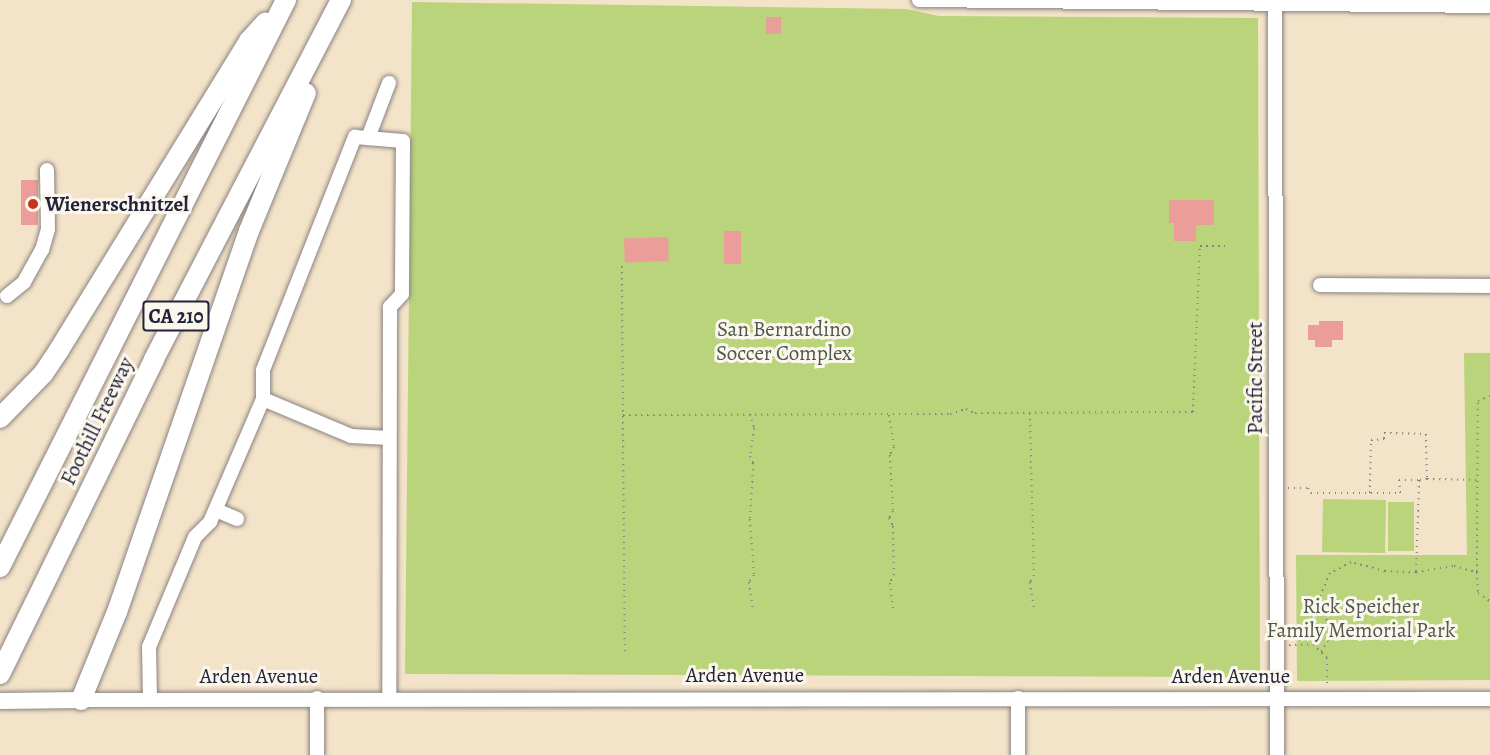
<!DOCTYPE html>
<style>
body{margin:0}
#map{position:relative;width:1490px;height:755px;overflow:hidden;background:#f3e3c8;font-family:Alegreya,serif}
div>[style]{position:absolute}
.green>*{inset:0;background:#b9d47a;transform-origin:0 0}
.building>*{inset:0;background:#eb9d99;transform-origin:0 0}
.path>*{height:2px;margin-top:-1px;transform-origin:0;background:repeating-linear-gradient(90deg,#8a8282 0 1.5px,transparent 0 6px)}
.roads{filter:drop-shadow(0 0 2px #8a8282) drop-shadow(0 0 2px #8a8282)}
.minor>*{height:14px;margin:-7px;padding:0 7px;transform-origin:7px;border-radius:7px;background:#fff}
.major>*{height:16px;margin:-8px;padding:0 8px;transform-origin:8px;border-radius:8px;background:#fff}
.highway>*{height:20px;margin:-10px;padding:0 10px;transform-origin:10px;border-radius:10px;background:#fff}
.dots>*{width:16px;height:16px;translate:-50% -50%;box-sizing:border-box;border:3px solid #fbf7ec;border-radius:50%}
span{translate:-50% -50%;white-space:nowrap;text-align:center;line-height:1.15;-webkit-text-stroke:6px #fbf7ec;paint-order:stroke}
.shield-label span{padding:2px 4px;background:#fbf7ec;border:2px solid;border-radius:4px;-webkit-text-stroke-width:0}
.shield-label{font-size:20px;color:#22223b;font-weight:700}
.poi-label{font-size:21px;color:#22223b;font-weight:700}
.left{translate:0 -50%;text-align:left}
.park-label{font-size:21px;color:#4f574e}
.street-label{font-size:21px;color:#22223b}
</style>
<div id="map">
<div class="green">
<div style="clip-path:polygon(412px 2px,906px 9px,939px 16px,1258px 18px,1260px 677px,405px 674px)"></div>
<div style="clip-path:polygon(1464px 353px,1490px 353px,1490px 680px,1297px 681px,1296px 555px,1467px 555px)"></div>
<div style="left:1323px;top:499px;width:63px;height:53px;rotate:1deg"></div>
<div style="left:1388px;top:502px;width:26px;height:49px"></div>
</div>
<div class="building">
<div style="left:766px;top:17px;width:15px;height:17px"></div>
<div style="left:21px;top:180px;width:17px;height:45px"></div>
<div style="clip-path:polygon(1169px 200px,1214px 200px,1214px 225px,1196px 225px,1196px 241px,1174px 241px,1174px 223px,1169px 223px)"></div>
<div style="left:724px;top:231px;width:17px;height:33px"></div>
<div style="left:668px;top:237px;width:24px;height:44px;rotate:88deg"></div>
<div style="clip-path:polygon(1319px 321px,1343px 321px,1343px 340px,1332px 340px,1332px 347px,1315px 347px,1315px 340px,1308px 340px,1308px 325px,1319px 325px)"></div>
</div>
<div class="path">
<div style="left:622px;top:266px;width:385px;rotate:89.6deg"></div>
<div style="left:1030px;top:413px;width:162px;rotate:88.6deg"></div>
<div style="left:1034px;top:575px;width:8px;rotate:120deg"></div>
<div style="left:1030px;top:582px;width:29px;rotate:82deg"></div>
<div style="left:750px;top:414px;width:15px;rotate:74deg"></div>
<div style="left:754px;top:428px;width:28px;rotate:98deg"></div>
<div style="left:750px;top:456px;width:8px;rotate:67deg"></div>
<div style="left:753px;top:463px;width:56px;rotate:93.1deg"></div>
<div style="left:750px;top:519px;width:56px;rotate:85.9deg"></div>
<div style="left:754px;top:575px;width:9px;rotate:126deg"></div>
<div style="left:749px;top:582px;width:27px;rotate:82deg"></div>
<div style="left:623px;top:415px;width:327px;rotate:-0.2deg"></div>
<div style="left:950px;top:414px;width:17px;rotate:-17deg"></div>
<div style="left:966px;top:409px;width:10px;rotate:24deg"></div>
<div style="left:975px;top:413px;width:218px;rotate:-0.3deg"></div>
<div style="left:1193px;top:412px;width:166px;rotate:-87.6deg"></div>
<div style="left:1200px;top:246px;width:30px"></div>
<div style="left:889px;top:415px;width:32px;rotate:81deg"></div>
<div style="left:894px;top:447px;width:9px;rotate:117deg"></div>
<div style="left:890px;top:455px;width:56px;rotate:86.9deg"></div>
<div style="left:893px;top:511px;width:8px;rotate:120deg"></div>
<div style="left:889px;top:518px;width:9px;rotate:63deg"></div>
<div style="left:893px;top:526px;width:48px;rotate:88.8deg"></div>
<div style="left:894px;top:574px;width:10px;rotate:114deg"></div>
<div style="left:890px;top:583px;width:26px;rotate:83deg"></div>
<div style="left:1427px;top:479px;width:50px;rotate:1.1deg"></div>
<div style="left:1288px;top:488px;width:20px"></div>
<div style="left:1308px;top:488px;width:6px;rotate:59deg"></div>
<div style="left:1311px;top:493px;width:89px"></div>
<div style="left:1400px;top:493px;width:13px;rotate:-94deg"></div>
<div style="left:1399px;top:480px;width:20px"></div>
<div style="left:1419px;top:480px;width:92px;rotate:91.9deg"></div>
<div style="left:1416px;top:572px;width:31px;rotate:-178deg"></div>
<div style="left:1385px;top:571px;width:35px;rotate:-165deg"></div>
<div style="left:1351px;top:562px;width:24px;rotate:152deg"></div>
<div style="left:1330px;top:573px;width:25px;rotate:113deg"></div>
<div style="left:1320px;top:596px;width:41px;rotate:74.2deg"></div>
<div style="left:1331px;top:635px;width:20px;rotate:120deg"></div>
<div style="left:1370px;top:493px;width:53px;rotate:-88.9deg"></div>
<div style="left:1371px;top:440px;width:13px;rotate:-4deg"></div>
<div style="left:1384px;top:439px;width:6px;rotate:-90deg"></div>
<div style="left:1384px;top:433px;width:42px;rotate:1.4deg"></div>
<div style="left:1426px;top:434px;width:45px;rotate:88.7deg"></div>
<div style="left:1427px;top:479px;width:8px;rotate:173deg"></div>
<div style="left:1416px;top:572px;width:38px;rotate:-9deg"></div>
<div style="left:1454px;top:566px;width:24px;rotate:15deg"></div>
<div style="left:1477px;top:572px;width:171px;rotate:-89.7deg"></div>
<div style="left:1478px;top:401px;width:13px;rotate:-23deg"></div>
<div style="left:1477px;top:572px;width:21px;rotate:87deg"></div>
<div style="left:1478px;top:593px;width:14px;rotate:34deg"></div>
<div style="left:1289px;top:645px;width:24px;rotate:-2deg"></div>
<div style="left:1313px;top:644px;width:20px;rotate:45deg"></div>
<div style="left:1327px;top:658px;width:28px;rotate:90deg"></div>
</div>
<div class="roads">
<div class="minor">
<div style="left:919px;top:0;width:571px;rotate:0.6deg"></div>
<div style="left:1275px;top:0;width:755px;rotate:89.85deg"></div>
<div style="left:368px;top:138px;width:59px;rotate:-69.1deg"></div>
<div style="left:1320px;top:285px;width:170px;rotate:0.3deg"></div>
<div style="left:7px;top:296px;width:22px;rotate:-39deg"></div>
<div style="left:24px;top:282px;width:37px;rotate:-61deg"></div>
<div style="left:42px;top:250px;width:22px;rotate:-74deg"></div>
<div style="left:48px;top:229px;width:59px;rotate:-91deg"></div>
<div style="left:263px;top:399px;width:95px;rotate:22.8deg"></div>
<div style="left:351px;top:436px;width:38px;rotate:3deg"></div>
<div style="left:216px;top:510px;width:23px;rotate:23deg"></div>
<div style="left:150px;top:699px;width:52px;rotate:-91.1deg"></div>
<div style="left:149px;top:647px;width:119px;rotate:-67.3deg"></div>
<div style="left:195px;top:537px;width:21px;rotate:-45deg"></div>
<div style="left:210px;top:522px;width:134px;rotate:-66.7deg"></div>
<div style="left:263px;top:399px;width:29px;rotate:-90deg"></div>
<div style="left:263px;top:370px;width:251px;rotate:-68.5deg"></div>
<div style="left:355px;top:137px;width:48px;rotate:4.8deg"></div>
<div style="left:403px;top:141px;width:153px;rotate:90.4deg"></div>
<div style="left:402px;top:294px;width:18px;rotate:133deg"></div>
<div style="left:390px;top:307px;width:391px;rotate:90.1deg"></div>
<div style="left:81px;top:700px;width:1409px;rotate:-0.04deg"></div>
<div style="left:317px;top:755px;width:57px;rotate:-90deg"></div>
<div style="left:1018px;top:755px;width:57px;rotate:-90deg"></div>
</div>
<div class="major">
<div style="left:0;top:701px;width:81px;rotate:-0.7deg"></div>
</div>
<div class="highway">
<div style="left:0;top:418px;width:62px;rotate:-45.7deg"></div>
<div style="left:43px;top:374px;width:29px;rotate:-56deg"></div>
<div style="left:59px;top:350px;width:363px;rotate:-58.4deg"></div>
<div style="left:249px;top:41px;width:25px;rotate:-48deg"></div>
<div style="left:0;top:567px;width:635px;rotate:-63.23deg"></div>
<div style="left:0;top:674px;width:351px;rotate:-63.9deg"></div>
<div style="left:154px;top:359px;width:405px;rotate:-62.5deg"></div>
<div style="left:81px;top:700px;width:95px;rotate:-67.8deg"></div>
<div style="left:117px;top:612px;width:403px;rotate:-70.9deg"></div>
<div style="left:249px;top:231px;width:149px;rotate:-67.6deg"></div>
</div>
</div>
<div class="dots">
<div style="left:33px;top:204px;background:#c8321e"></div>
</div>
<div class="shield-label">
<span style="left:176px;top:316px">CA 210</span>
</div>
<div class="poi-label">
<span class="left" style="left:45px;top:204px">Wienerschnitzel</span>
</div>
<div class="park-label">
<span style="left:784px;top:341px">San Bernardino<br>Soccer Complex</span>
<span style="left:1361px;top:618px">Rick Speicher<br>Family Memorial Park</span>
</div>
<div class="street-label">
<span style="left:1255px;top:378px;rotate:-90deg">Pacific Street</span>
<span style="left:97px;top:421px;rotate:-64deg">Foothill Freeway</span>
<span style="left:745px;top:675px">Arden Avenue</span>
<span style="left:259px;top:676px">Arden Avenue</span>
<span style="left:1231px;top:676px">Arden Avenue</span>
</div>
</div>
